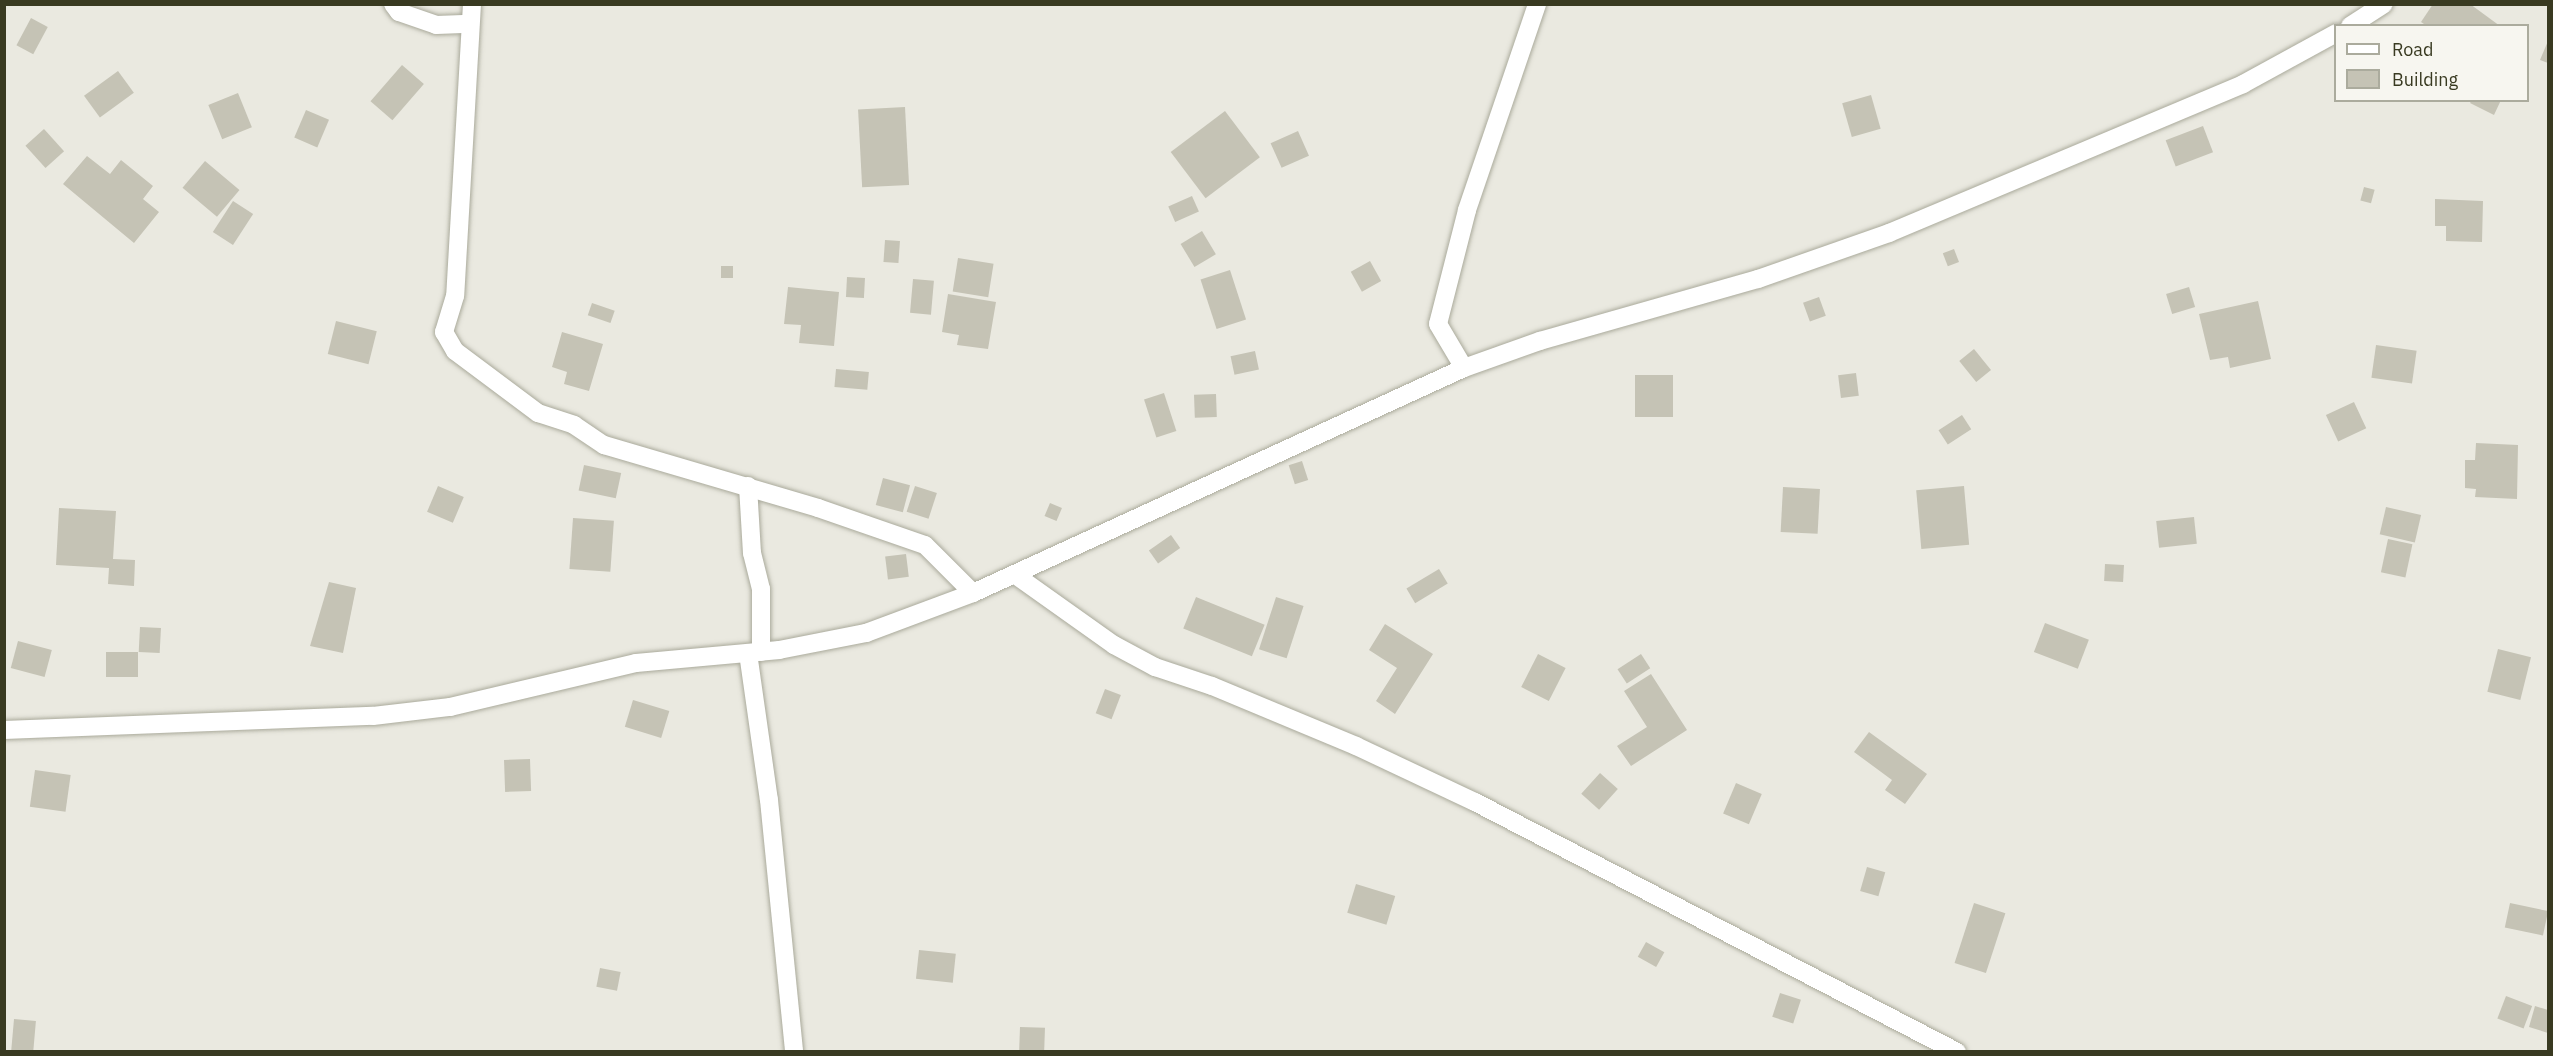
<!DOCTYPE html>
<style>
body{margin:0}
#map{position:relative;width:2553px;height:1056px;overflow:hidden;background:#eae9e0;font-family:"IBM Plex Sans",sans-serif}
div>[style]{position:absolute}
.building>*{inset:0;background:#c5c3b5;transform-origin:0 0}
.roads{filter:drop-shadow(0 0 2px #aaaa9b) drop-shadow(0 0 2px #aaaa9b)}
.minor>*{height:18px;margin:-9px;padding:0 9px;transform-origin:9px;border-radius:9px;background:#fff}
span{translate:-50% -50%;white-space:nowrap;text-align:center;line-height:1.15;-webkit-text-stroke:4.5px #f7f6f0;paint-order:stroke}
.frame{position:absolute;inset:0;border:6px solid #393a21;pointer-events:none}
.legend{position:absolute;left:2334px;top:24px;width:195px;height:78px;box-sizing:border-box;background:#f7f6f0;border:2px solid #abab9d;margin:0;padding:8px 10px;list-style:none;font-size:18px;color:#393a21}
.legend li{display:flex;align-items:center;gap:12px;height:30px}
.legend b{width:30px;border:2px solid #abab9d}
</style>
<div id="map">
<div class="building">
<div style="clip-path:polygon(2433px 4px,2470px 4px,2500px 26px,2427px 26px,2421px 22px)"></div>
<div style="left:31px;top:18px;width:19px;height:31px;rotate:28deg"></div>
<div style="clip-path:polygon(2548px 41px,2548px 63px,2540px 60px)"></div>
<div style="left:402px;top:65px;width:29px;height:48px;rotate:41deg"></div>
<div style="left:118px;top:71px;width:27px;height:42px;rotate:54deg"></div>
<div style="left:238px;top:93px;width:37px;height:32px;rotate:68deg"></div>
<div style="left:1871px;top:95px;width:35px;height:30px;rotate:74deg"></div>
<div style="clip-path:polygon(2472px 100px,2501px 100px,2494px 115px,2470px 103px)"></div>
<div style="left:905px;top:107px;width:78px;height:47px;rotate:87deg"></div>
<div style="left:306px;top:110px;width:25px;height:30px;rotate:23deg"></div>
<div style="left:1225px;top:111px;width:58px;height:68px;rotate:53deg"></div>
<div style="left:2203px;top:126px;width:28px;height:40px;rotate:69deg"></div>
<div style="left:44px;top:129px;width:30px;height:25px;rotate:48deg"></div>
<div style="left:1298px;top:131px;width:27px;height:30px;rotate:66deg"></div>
<div style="clip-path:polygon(87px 156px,110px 174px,121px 160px,153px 186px,143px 199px,159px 212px,134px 243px,63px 184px)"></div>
<div style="left:205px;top:161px;width:45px;height:35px;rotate:40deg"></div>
<div style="left:2364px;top:187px;width:11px;height:14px;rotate:15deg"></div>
<div style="left:1192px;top:196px;width:17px;height:26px;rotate:66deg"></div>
<div style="clip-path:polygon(2435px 199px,2483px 201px,2482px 242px,2446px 241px,2446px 226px,2435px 226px)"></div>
<div style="left:233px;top:201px;width:24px;height:37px;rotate:33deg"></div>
<div style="left:1202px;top:231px;width:27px;height:25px;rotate:59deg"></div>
<div style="left:885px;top:240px;width:15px;height:22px;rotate:4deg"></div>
<div style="left:1954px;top:249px;width:14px;height:12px;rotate:69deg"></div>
<div style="left:958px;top:258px;width:36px;height:34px;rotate:9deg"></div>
<div style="left:1370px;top:261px;width:23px;height:22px;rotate:61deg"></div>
<div style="left:733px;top:266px;width:12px;height:12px;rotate:90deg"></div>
<div style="left:1230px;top:270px;width:52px;height:31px;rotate:72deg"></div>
<div style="left:847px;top:277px;width:18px;height:20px;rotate:3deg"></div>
<div style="left:913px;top:279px;width:21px;height:34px;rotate:5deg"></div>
<div style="clip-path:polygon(788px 287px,839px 292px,834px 346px,799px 343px,801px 325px,784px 324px)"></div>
<div style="left:2189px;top:287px;width:21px;height:24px;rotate:73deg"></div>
<div style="clip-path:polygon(948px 294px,996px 302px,988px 349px,957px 345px,959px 335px,942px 332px)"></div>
<div style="left:1819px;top:297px;width:20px;height:17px;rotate:70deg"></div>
<div style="clip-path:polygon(2258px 301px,2271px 359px,2230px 368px,2228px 357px,2210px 360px,2199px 314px)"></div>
<div style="left:592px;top:303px;width:24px;height:13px;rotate:19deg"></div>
<div style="left:336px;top:321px;width:42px;height:34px;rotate:14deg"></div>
<div style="clip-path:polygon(562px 332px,603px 344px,589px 391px,564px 384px,567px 372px,552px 367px)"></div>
<div style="left:2376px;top:345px;width:41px;height:33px;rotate:8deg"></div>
<div style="left:1974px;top:349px;width:27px;height:19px;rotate:51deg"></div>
<div style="left:1255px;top:351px;width:19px;height:25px;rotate:78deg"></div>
<div style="left:836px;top:369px;width:33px;height:18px;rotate:5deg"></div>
<div style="left:1856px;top:373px;width:23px;height:18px;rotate:83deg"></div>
<div style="left:1635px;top:375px;width:38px;height:42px"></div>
<div style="left:1164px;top:393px;width:40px;height:21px;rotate:72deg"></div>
<div style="left:1216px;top:394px;width:23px;height:22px;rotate:88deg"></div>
<div style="left:2354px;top:402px;width:29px;height:31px;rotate:65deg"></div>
<div style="left:1962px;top:415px;width:17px;height:28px;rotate:57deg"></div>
<div style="clip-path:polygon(2476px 443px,2518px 445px,2517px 499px,2475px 497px,2476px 489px,2465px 488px,2465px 460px,2475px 460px)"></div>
<div style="left:1302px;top:461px;width:20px;height:14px;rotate:72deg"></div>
<div style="left:584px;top:465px;width:38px;height:26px;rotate:12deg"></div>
<div style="left:883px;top:478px;width:28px;height:28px;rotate:15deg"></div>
<div style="left:438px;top:486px;width:28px;height:28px;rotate:23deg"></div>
<div style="left:915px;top:486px;width:23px;height:27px;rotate:18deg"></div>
<div style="left:1964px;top:486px;width:59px;height:48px;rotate:85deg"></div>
<div style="left:1783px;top:487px;width:37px;height:45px;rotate:3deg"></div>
<div style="left:1050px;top:503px;width:13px;height:14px;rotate:23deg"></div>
<div style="left:2386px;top:507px;width:36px;height:28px;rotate:13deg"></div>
<div style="clip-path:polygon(59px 508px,116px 511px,113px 559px,135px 560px,134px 586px,108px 584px,109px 568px,56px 565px)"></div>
<div style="left:2194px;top:517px;width:27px;height:38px;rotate:84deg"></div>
<div style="left:573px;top:518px;width:41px;height:51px;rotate:4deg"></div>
<div style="left:1171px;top:535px;width:16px;height:27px;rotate:55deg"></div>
<div style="left:2388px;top:539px;width:25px;height:34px;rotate:12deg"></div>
<div style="left:906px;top:554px;width:23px;height:21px;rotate:83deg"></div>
<div style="left:2105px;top:564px;width:19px;height:17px;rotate:3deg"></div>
<div style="left:1439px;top:569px;width:17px;height:38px;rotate:59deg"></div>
<div style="clip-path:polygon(329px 582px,356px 588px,343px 653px,310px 646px)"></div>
<div style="left:1196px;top:597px;width:74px;height:34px;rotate:22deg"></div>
<div style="left:1276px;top:597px;width:29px;height:55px;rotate:18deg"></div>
<div style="left:2045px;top:623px;width:47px;height:31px;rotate:21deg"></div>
<div style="clip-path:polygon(1385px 624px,1433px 654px,1395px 714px,1376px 701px,1397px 668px,1369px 650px)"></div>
<div style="left:140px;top:627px;width:21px;height:25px;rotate:3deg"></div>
<div style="left:18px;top:641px;width:35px;height:28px;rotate:15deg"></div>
<div style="left:2498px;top:649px;width:34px;height:44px;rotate:14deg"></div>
<div style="left:106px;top:652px;width:32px;height:25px"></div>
<div style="left:1538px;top:654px;width:31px;height:37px;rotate:27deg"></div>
<div style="left:1641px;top:654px;width:17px;height:28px;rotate:57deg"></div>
<div style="clip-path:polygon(1651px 674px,1687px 730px,1631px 766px,1617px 746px,1647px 727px,1624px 691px)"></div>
<div style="left:1105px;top:689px;width:17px;height:26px;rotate:21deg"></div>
<div style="left:633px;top:700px;width:38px;height:28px;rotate:17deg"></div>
<div style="clip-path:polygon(1869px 732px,1927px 774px,1905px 804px,1885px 790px,1892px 780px,1854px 752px)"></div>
<div style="left:530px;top:759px;width:32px;height:26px;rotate:88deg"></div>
<div style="left:35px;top:770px;width:36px;height:37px;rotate:8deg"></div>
<div style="left:1600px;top:773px;width:24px;height:28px;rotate:42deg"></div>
<div style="left:1736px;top:783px;width:28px;height:33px;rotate:23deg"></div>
<div style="left:1867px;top:867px;width:19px;height:25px;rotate:16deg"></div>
<div style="left:1356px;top:884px;width:41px;height:30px;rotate:17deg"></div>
<div style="left:1974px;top:903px;width:33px;height:63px;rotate:18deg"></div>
<div style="left:2510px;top:903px;width:39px;height:25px;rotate:12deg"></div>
<div style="left:1646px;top:942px;width:21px;height:17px;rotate:29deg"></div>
<div style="left:919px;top:950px;width:37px;height:29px;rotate:6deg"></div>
<div style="left:600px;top:968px;width:21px;height:19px;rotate:11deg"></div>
<div style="left:1780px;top:993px;width:22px;height:25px;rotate:18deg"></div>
<div style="left:2506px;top:996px;width:28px;height:24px;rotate:21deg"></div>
<div style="clip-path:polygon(2535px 1006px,2548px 1010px,2548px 1033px,2529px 1027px)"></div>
<div style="left:14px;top:1019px;width:22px;height:33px;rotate:5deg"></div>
<div style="left:1020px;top:1027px;width:25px;height:25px;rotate:2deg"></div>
</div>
<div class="roads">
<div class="minor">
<div style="left:393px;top:4px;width:10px;rotate:53deg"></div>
<div style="left:399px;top:12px;width:39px;rotate:19deg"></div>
<div style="left:436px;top:25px;width:34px;rotate:-2deg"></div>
<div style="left:472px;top:4px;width:292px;rotate:93.3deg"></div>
<div style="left:455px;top:296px;width:38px;rotate:107deg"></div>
<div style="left:444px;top:332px;width:22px;rotate:60deg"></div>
<div style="left:455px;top:351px;width:104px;rotate:36.8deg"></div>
<div style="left:538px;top:413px;width:38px;rotate:18deg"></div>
<div style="left:574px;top:425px;width:36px;rotate:34deg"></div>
<div style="left:604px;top:445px;width:223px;rotate:16.4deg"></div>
<div style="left:818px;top:508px;width:113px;rotate:19.1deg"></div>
<div style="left:925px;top:545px;width:68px;rotate:45deg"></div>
<div style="left:2350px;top:26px;width:40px;rotate:-32.9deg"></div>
<div style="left:1464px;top:368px;width:51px;rotate:-120.6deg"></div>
<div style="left:1438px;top:324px;width:118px;rotate:-75.7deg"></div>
<div style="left:1467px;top:210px;width:218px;rotate:-71.2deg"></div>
<div style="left:748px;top:486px;width:67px;rotate:86.6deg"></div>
<div style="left:752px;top:553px;width:37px;rotate:76deg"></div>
<div style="left:761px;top:589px;width:63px;rotate:90deg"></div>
<div style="left:1014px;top:574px;width:123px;rotate:35.4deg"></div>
<div style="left:1114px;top:645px;width:47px;rotate:28.2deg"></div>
<div style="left:1155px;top:667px;width:60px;rotate:18.4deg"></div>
<div style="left:1212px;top:686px;width:156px;rotate:22.6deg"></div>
<div style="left:1356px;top:746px;width:132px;rotate:25.2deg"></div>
<div style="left:1475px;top:802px;width:543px;rotate:27.41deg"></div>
<div style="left:748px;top:653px;width:148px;rotate:81.9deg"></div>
<div style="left:769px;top:800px;width:253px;rotate:84.3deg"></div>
<div style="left:4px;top:730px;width:369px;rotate:-2.2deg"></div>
<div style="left:373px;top:716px;width:78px;rotate:-6.7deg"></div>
<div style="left:450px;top:707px;width:191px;rotate:-13.3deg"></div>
<div style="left:636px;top:663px;width:144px;rotate:-5.2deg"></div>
<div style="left:779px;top:650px;width:89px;rotate:-11.1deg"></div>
<div style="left:866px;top:633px;width:114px;rotate:-20.5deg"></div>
<div style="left:973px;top:593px;width:540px;rotate:-24.62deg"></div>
<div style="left:1464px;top:368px;width:81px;rotate:-19.6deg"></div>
<div style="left:1540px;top:341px;width:227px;rotate:-15.9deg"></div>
<div style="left:1758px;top:279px;width:139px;rotate:-19.3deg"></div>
<div style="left:1889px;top:233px;width:384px;rotate:-22.8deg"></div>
<div style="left:2243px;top:84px;width:106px;rotate:-28.7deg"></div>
</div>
</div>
<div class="frame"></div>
<ul class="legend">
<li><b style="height:8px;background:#fff"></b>Road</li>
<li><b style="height:16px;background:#c5c3b5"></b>Building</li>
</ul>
</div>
